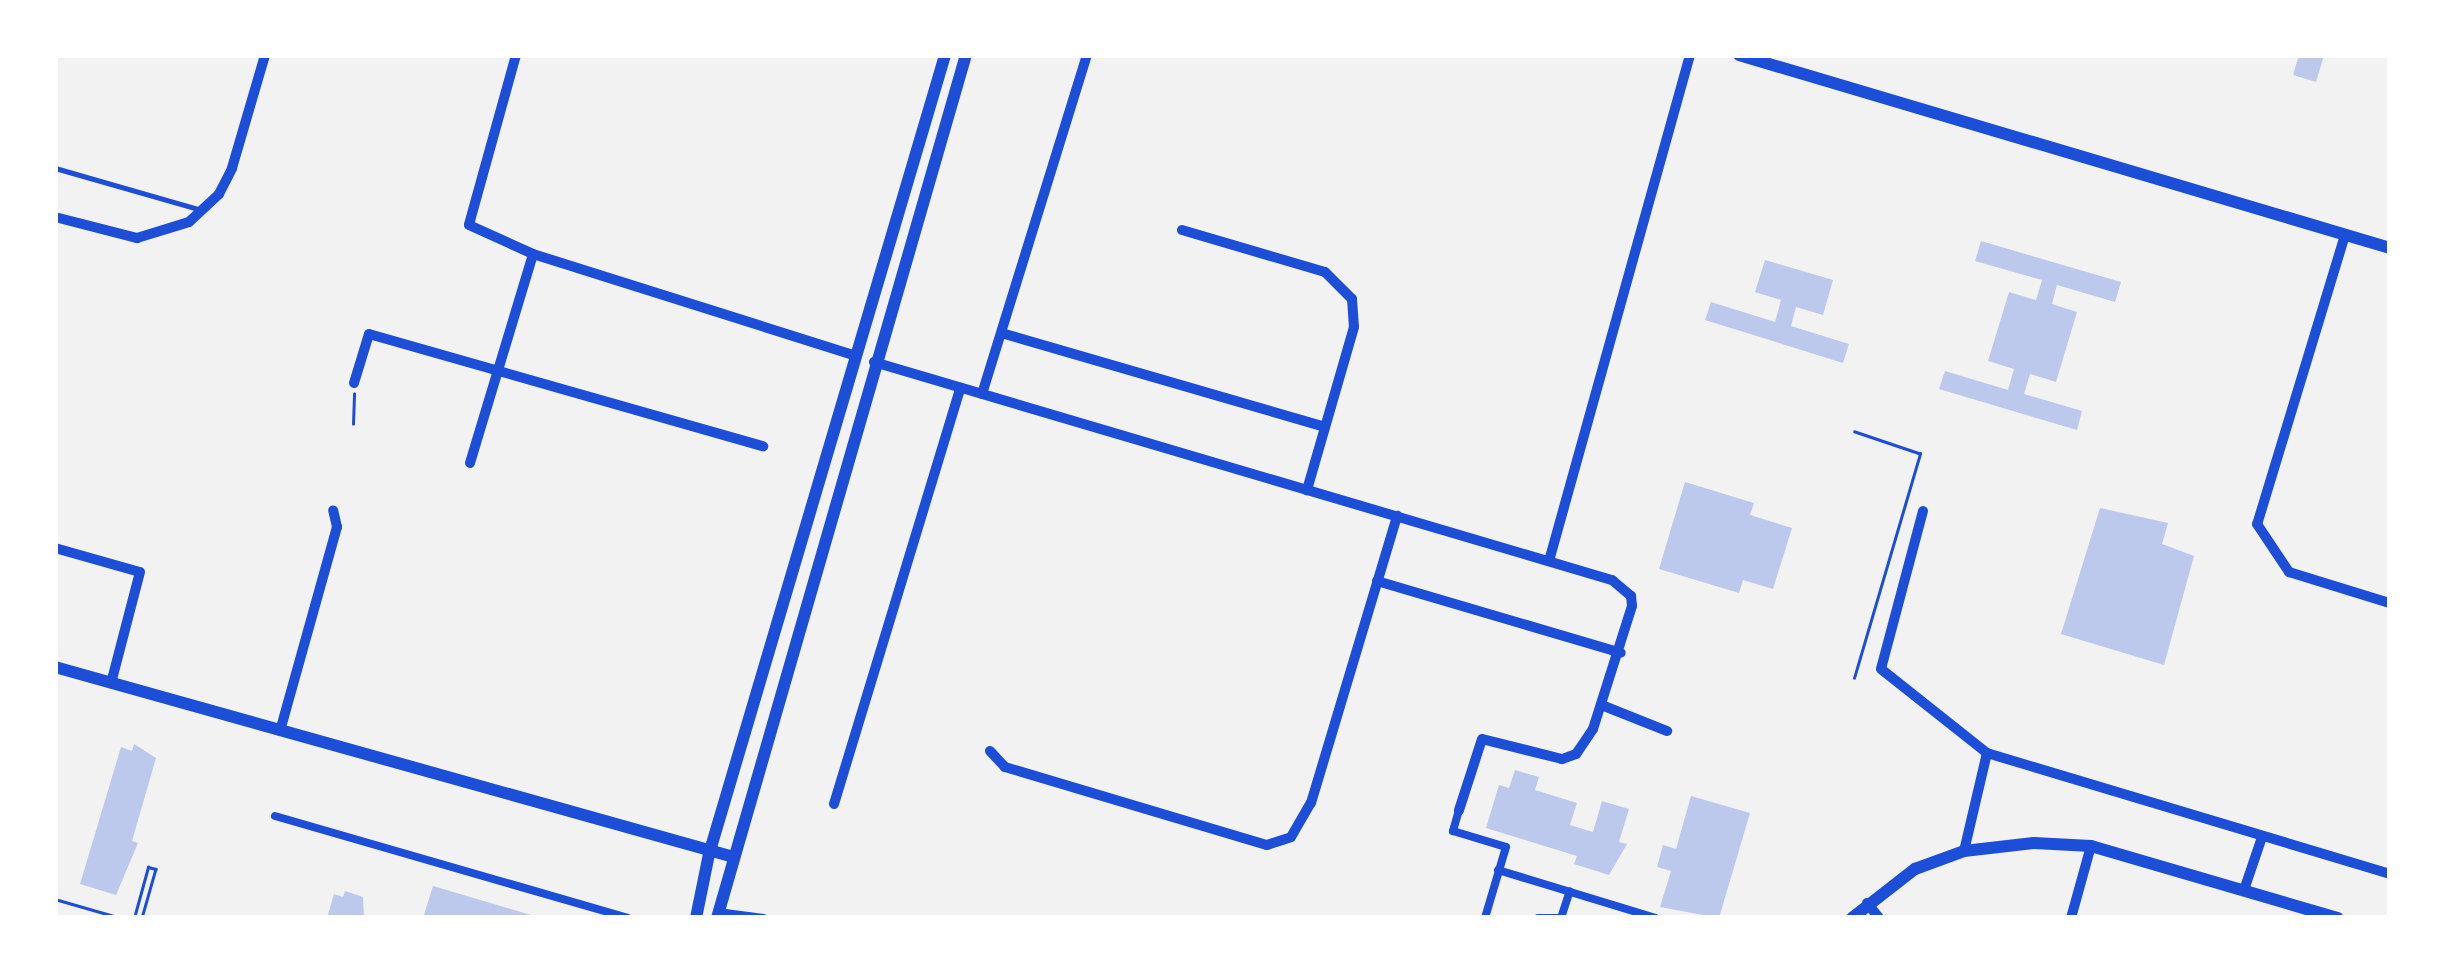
<!DOCTYPE html>
<style>
body{margin:0}
#map{position:relative;width:2445px;height:973px;overflow:hidden;background:#f2f2f2;font-family:Barlow,sans-serif}
div>[style]{position:absolute}
.building>*{inset:0;background:#bdc9ec}
.path>*{height:2.5px;margin:-1.25px;padding:0 1.25px;transform-origin:1.25px;border-radius:1.25px;background:#1d4ed8}
.service>*{height:5px;margin:-2.5px;padding:0 2.5px;transform-origin:2.5px;border-radius:2.5px;background:#1d4ed8}
.pedestrian>*{height:8px;margin:-4px;padding:0 4px;transform-origin:4px;border-radius:4px;background:#1d4ed8}
.minor>*{height:10px;margin:-5px;padding:0 5px;transform-origin:5px;border-radius:5px;background:#1d4ed8}
.tertiary>*{height:12px;margin:-6px;padding:0 6px;transform-origin:6px;border-radius:6px;background:#1d4ed8}
span{translate:-50% -50%;white-space:nowrap;text-align:center;line-height:1.15;-webkit-text-stroke:10px #fff;paint-order:stroke}
.frame{position:absolute;inset:0;border:58px solid #fff;pointer-events:none}
</style>
<div id="map">
<div class="building">
<div style="clip-path:polygon(2299px 55px,2324px 55px,2316px 82px,2293px 75px)"></div>
<div style="clip-path:polygon(1981px 241px,2121px 282px,2115px 302px,2057px 285px,2052px 304px,2077px 312px,2056px 382px,2030px 374px,2024px 394px,2082px 411px,2077px 430px,1939px 389px,1945px 371px,2008px 390px,2014px 369px,1988px 361px,2009px 292px,2036px 300px,2042px 280px,1975px 261px)"></div>
<div style="clip-path:polygon(1765px 260px,1833px 280px,1823px 315px,1796px 307px,1791px 326px,1849px 344px,1843px 363px,1705px 320px,1711px 302px,1775px 322px,1781px 300px,1755px 292px)"></div>
<div style="clip-path:polygon(1685px 482px,1754px 503px,1750px 515px,1792px 528px,1773px 589px,1743px 580px,1739px 593px,1659px 569px)"></div>
<div style="clip-path:polygon(2100px 508px,2168px 523px,2162px 544px,2194px 556px,2164px 665px,2061px 634px)"></div>
<div style="clip-path:polygon(134px 744px,156px 758px,132px 841px,138px 843px,116px 895px,80px 884px,121px 747px,132px 751px)"></div>
<div style="clip-path:polygon(1515px 770px,1539px 777px,1535px 790px,1577px 803px,1570px 825px,1593px 832px,1602px 801px,1629px 809px,1619px 842px,1627px 844px,1609px 875px,1574px 864px,1577px 856px,1486px 828px,1499px 785px,1509px 788px)"></div>
<div style="clip-path:polygon(1691px 796px,1750px 813px,1719px 918px,1660px 907px,1671px 871px,1657px 867px,1663px 845px,1676px 849px)"></div>
<div style="clip-path:polygon(433px 886px,538px 917px,538px 918px,423px 918px)"></div>
<div style="clip-path:polygon(345px 891px,363px 897px,364px 918px,327px 918px,334px 894px,343px 897px)"></div>
</div>
<div class="path">
<div style="left:353px;top:424px;width:30px;rotate:-88deg"></div>
<div style="left:1854px;top:678px;width:234px;rotate:-73.6deg"></div>
<div style="left:1920px;top:454px;width:69px;rotate:-161.3deg"></div>
<div style="left:55px;top:899px;width:69px;rotate:16.1deg"></div>
<div style="left:134px;top:918px;width:53px;rotate:-74.6deg"></div>
<div style="left:148px;top:867px;width:8px;rotate:14deg"></div>
<div style="left:156px;top:869px;width:51px;rotate:105.9deg"></div>
</div>
<div class="service">
<div style="left:55px;top:168px;width:152px;rotate:16deg"></div>
</div>
<div class="pedestrian">
<div style="left:1459px;top:810px;width:22px;rotate:106deg"></div>
<div style="left:1453px;top:831px;width:55px;rotate:16.8deg"></div>
<div style="left:1506px;top:847px;width:74px;rotate:106.5deg"></div>
<div style="left:275px;top:816px;width:367px;rotate:16.1deg"></div>
<div style="left:1498px;top:870px;width:165px;rotate:16.9deg"></div>
<div style="left:718px;top:912px;width:46px;rotate:7.4deg"></div>
<div style="left:1538px;top:918px;width:20px"></div>
<div style="left:1561px;top:918px;width:28px;rotate:-72deg"></div>
</div>
<div class="minor">
<div style="left:516px;top:55px;width:176px;rotate:105.5deg"></div>
<div style="left:469px;top:225px;width:70px;rotate:24.4deg"></div>
<div style="left:533px;top:254px;width:339px;rotate:17.5deg"></div>
<div style="left:55px;top:217px;width:85px;rotate:14.4deg"></div>
<div style="left:137px;top:238px;width:54px;rotate:-17.1deg"></div>
<div style="left:189px;top:222px;width:41px;rotate:-43deg"></div>
<div style="left:219px;top:194px;width:29px;rotate:-63deg"></div>
<div style="left:232px;top:168px;width:118px;rotate:-73.7deg"></div>
<div style="left:1182px;top:230px;width:149px;rotate:16.4deg"></div>
<div style="left:1325px;top:272px;width:38px;rotate:45deg"></div>
<div style="left:1352px;top:299px;width:28px;rotate:86deg"></div>
<div style="left:1354px;top:327px;width:170px;rotate:106.1deg"></div>
<div style="left:2345px;top:235px;width:302px;rotate:106.9deg"></div>
<div style="left:2257px;top:524px;width:58px;rotate:56.3deg"></div>
<div style="left:2289px;top:572px;width:106px;rotate:17.1deg"></div>
<div style="left:1005px;top:334px;width:333px;rotate:16.2deg"></div>
<div style="left:874px;top:362px;width:770px;rotate:16.46deg"></div>
<div style="left:1612px;top:580px;width:25px;rotate:40deg"></div>
<div style="left:1631px;top:596px;width:10px;rotate:84deg"></div>
<div style="left:1632px;top:606px;width:129px;rotate:107.6deg"></div>
<div style="left:1593px;top:729px;width:30px;rotate:124deg"></div>
<div style="left:1576px;top:754px;width:15px;rotate:160deg"></div>
<div style="left:1562px;top:759px;width:82px;rotate:-166deg"></div>
<div style="left:1482px;top:739px;width:75px;rotate:107.9deg"></div>
<div style="left:354px;top:383px;width:51px;rotate:-73deg"></div>
<div style="left:369px;top:334px;width:410px;rotate:15.9deg"></div>
<div style="left:982px;top:394px;width:355px;rotate:-72.8deg"></div>
<div style="left:470px;top:463px;width:218px;rotate:-73.2deg"></div>
<div style="left:1923px;top:511px;width:163px;rotate:104.9deg"></div>
<div style="left:1881px;top:669px;width:135px;rotate:38.4deg"></div>
<div style="left:1987px;top:753px;width:101px;rotate:103.2deg"></div>
<div style="left:55px;top:548px;width:88px;rotate:15.8deg"></div>
<div style="left:140px;top:572px;width:115px;rotate:104.6deg"></div>
<div style="left:1549px;top:561px;width:525px;rotate:-74.43deg"></div>
<div style="left:1377px;top:581px;width:254px;rotate:16.4deg"></div>
<div style="left:1604px;top:706px;width:68px;rotate:21.6deg"></div>
<div style="left:280px;top:731px;width:212px;rotate:-74.4deg"></div>
<div style="left:337px;top:527px;width:17px;rotate:-103deg"></div>
<div style="left:990px;top:751px;width:22px;rotate:47deg"></div>
<div style="left:1005px;top:767px;width:273px;rotate:16.6deg"></div>
<div style="left:1267px;top:845px;width:25px;rotate:-18deg"></div>
<div style="left:1291px;top:837px;width:39px;rotate:-60deg"></div>
<div style="left:1311px;top:803px;width:300px;rotate:-73.3deg"></div>
<div style="left:1987px;top:753px;width:421px;rotate:16.7deg"></div>
<div style="left:834px;top:804px;width:435px;rotate:-73.1deg"></div>
<div style="left:2244px;top:890px;width:56px;rotate:-71.2deg"></div>
<div style="left:1867px;top:903px;width:19px;rotate:51deg"></div>
<div style="left:2071px;top:918px;width:75px;rotate:-74.5deg"></div>
</div>
<div class="tertiary">
<div style="left:1739px;top:55px;width:679px;rotate:16.51deg"></div>
<div style="left:55px;top:667px;width:701px;rotate:15.64deg"></div>
<div style="left:696px;top:918px;width:65px;rotate:-78.5deg"></div>
<div style="left:709px;top:854px;width:833px;rotate:-73.54deg"></div>
<div style="left:717px;top:918px;width:898px;rotate:-73.91deg"></div>
<div style="left:1852px;top:918px;width:80px;rotate:-37.9deg"></div>
<div style="left:1915px;top:869px;width:52px;rotate:-20.2deg"></div>
<div style="left:1964px;top:851px;width:70px;rotate:-6.5deg"></div>
<div style="left:2034px;top:843px;width:57px;rotate:3deg"></div>
<div style="left:2091px;top:846px;width:257px;rotate:16.3deg"></div>
</div>
<div class="frame"></div>
</div>
